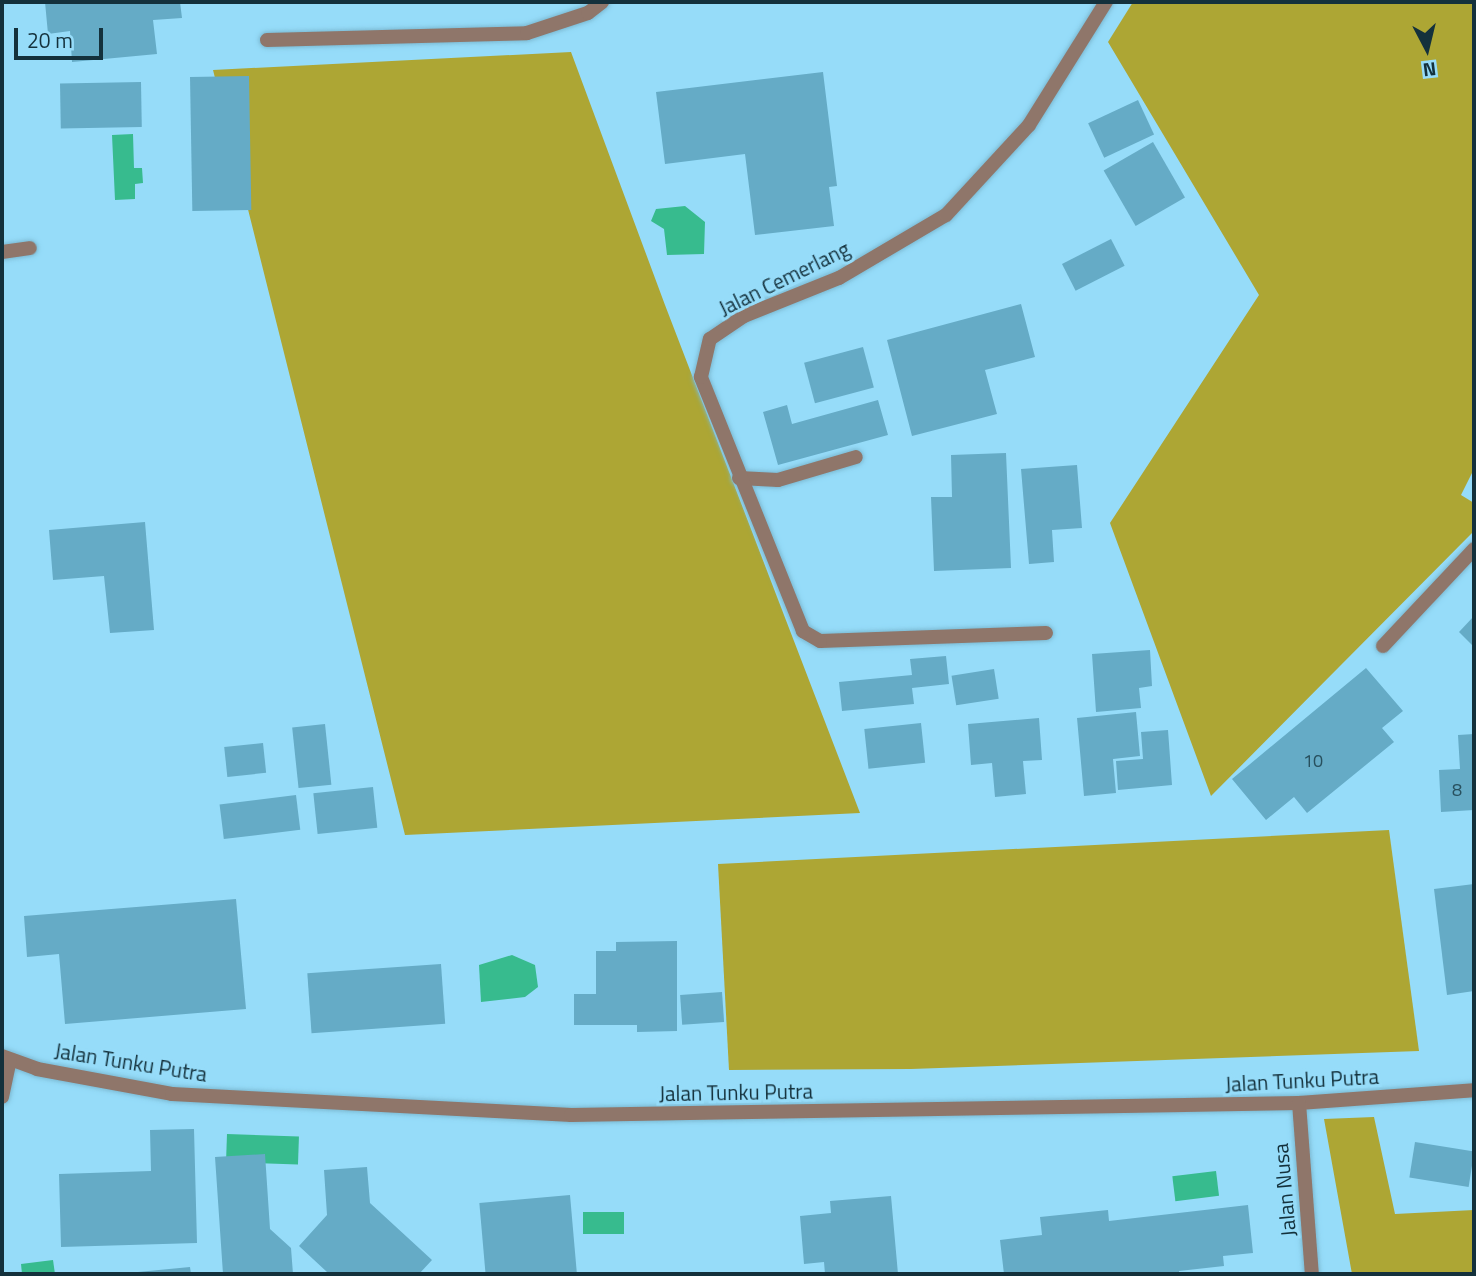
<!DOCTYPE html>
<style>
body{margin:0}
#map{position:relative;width:1476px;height:1276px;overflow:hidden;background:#96dcf9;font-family:"Titillium Web",sans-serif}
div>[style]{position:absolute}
.forest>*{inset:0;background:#ada634}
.water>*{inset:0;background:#37bb8e;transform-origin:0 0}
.building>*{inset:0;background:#65abc6;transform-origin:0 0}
.roads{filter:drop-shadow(0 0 2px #7cbad3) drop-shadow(0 0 2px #7cbad3)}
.minor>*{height:14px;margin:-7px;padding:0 7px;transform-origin:7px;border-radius:7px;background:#8f766a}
span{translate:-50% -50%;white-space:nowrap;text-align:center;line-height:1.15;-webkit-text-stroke:6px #96dcf9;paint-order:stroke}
.number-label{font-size:18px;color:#28505e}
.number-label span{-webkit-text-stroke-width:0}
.street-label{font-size:21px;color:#14313c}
.frame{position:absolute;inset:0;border:4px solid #14313c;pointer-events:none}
.north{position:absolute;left:1392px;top:14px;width:70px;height:70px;-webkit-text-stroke:5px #96dcf9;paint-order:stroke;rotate:173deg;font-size:19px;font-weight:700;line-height:28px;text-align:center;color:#14313c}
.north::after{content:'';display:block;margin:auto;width:24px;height:32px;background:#14313c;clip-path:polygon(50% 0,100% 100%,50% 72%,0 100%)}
.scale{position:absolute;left:14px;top:28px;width:89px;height:32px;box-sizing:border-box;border:4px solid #14313c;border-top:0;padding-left:9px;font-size:21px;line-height:24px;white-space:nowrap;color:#14313c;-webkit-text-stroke:5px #96dcf9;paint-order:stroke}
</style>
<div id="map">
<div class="forest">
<div style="clip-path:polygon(1133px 2px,1474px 2px,1474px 469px,1461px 495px,1474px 503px,1474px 531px,1211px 796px,1110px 523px,1259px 295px,1108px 42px)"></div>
<div style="clip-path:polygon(571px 52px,665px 305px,860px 813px,405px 835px,213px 70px)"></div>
<div style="clip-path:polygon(1389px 830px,1419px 1051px,911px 1069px,729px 1070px,718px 864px)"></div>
<div style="clip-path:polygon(1374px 1117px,1395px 1214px,1474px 1210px,1474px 1274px,1352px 1274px,1324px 1119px)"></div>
</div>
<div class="water">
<div style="clip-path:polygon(133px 134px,134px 168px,142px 168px,143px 183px,135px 184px,135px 199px,115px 200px,112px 135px)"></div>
<div style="clip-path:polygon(685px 206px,705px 222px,704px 254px,667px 255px,664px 229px,651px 221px,656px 209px)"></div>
<div style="clip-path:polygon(512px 955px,535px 965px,538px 987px,525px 997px,481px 1002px,479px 965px)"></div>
<div style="left:227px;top:1134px;width:72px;height:28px;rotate:2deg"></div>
<div style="left:1216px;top:1171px;width:25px;height:44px;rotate:83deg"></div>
<div style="left:624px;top:1212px;width:22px;height:41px;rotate:90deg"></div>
<div style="clip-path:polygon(53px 1260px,55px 1274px,22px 1274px,21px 1264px)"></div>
</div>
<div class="building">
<div style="clip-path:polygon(45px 2px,180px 2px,182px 18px,153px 20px,157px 54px,72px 62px,70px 31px,48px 34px)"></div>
<div style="clip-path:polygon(823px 72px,837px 186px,829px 187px,834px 226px,755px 235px,745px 154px,665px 164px,656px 92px)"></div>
<div style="left:249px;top:76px;width:134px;height:59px;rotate:89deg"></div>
<div style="left:141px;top:82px;width:45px;height:81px;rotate:89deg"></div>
<div style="left:1138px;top:100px;width:38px;height:55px;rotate:65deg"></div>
<div style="left:1153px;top:142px;width:64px;height:57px;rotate:60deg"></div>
<div style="left:1111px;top:239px;width:30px;height:55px;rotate:63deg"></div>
<div style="clip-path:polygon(1021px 304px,1035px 357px,985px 370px,997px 414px,912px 436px,887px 340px)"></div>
<div style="left:863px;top:347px;width:42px;height:61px;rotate:75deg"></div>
<div style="clip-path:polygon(878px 400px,888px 435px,778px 465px,763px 412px,787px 405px,792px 424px)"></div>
<div style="clip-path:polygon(1006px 453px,1011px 568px,934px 571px,931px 497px,952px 497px,951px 455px)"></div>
<div style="clip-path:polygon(1077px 465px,1082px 528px,1052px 530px,1054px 562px,1029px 564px,1021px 469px)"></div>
<div style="clip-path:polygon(145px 522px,154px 630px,110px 633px,104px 576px,53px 580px,49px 530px)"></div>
<div style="clip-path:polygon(1474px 616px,1474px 647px,1459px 632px)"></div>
<div style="clip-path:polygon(1150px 650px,1152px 686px,1139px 688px,1141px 708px,1096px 712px,1092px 654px)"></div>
<div style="clip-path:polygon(946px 656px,949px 684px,912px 688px,914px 704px,842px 711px,839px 682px,912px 675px,910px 659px)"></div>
<div style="clip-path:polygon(1366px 668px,1403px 711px,1382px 728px,1394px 742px,1307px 813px,1294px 797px,1266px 820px,1232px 779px)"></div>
<div style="left:994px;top:669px;width:30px;height:43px;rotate:81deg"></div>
<div style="clip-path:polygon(1136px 712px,1140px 756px,1113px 759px,1116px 793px,1084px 796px,1077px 718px)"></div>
<div style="clip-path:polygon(1039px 718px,1042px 760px,1023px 761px,1026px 794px,995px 797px,992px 763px,971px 765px,968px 724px)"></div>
<div style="left:921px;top:723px;width:40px;height:57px;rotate:84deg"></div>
<div style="left:325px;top:724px;width:61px;height:33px;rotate:84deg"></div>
<div style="clip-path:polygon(1168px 730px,1172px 785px,1118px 790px,1116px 761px,1143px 759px,1141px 732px)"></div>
<div style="clip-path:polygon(1474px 734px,1474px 810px,1441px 812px,1439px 770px,1460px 769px,1458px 735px)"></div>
<div style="left:263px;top:743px;width:30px;height:39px;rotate:84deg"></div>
<div style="left:373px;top:787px;width:41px;height:60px;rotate:84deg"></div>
<div style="left:296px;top:795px;width:35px;height:77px;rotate:83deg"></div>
<div style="clip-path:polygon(1474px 884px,1474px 991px,1447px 995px,1434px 889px)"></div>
<div style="clip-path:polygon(236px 899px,246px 1009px,65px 1024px,59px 954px,27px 957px,24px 916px)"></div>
<div style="clip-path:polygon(677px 941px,677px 1031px,637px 1032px,637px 1025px,574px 1025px,574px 994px,596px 994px,596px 951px,616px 951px,616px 942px)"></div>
<div style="left:441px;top:964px;width:60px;height:134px;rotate:86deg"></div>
<div style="left:722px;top:992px;width:30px;height:42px;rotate:86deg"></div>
<div style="clip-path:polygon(194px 1129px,197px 1243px,61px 1247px,59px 1174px,151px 1171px,150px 1130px)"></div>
<div style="left:1415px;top:1142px;width:60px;height:36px;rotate:9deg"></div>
<div style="clip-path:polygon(265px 1154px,270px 1229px,291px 1248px,293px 1274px,223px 1274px,215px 1157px)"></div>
<div style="clip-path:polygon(367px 1167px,370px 1203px,432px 1260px,419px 1274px,321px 1274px,327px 1272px,299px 1246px,327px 1215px,324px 1170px)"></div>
<div style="left:570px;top:1195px;width:79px;height:91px;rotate:85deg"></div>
<div style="clip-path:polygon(891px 1196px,898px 1274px,825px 1274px,824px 1262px,804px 1264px,800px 1216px,831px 1213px,830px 1201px)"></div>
<div style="clip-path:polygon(1248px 1205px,1253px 1253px,1223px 1256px,1224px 1266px,1179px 1271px,1179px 1274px,1004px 1274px,1000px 1240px,1042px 1235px,1040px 1217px,1108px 1210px,1109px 1221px)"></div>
<div style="clip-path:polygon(190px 1267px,191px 1274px,138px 1274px,138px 1272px)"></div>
</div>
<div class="roads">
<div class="minor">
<div style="left:267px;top:40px;width:260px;rotate:-1.5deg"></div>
<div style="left:527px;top:33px;width:64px;rotate:-18.2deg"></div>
<div style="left:588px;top:13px;width:18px;rotate:-38deg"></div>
<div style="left:2px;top:252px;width:28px;rotate:-8deg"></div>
<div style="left:739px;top:478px;width:39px;rotate:3deg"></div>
<div style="left:778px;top:480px;width:81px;rotate:-16.4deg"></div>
<div style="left:1046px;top:633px;width:226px;rotate:178deg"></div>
<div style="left:820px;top:641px;width:20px;rotate:-150deg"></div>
<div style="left:803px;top:631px;width:274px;rotate:-111.9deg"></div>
<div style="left:701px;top:377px;width:39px;rotate:-77deg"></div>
<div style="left:710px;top:339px;width:41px;rotate:-34.1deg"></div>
<div style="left:744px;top:316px;width:102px;rotate:-21.8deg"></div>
<div style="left:839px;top:278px;width:124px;rotate:-30.5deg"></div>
<div style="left:946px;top:215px;width:122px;rotate:-47.3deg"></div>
<div style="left:1029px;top:125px;width:145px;rotate:-58deg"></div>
<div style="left:1383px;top:646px;width:133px;rotate:-46.8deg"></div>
<div style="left:2px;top:1056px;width:37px;rotate:20deg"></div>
<div style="left:37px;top:1069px;width:137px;rotate:10.5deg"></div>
<div style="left:172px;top:1094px;width:400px;rotate:3deg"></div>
<div style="left:571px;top:1115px;width:728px;rotate:-0.94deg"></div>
<div style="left:1299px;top:1103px;width:175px;rotate:-4.2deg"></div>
<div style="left:2px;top:1097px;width:38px;rotate:-78deg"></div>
<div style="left:1299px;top:1103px;width:171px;rotate:85.7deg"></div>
</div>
</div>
<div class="number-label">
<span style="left:1313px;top:761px">10</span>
<span style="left:1457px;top:790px">8</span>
</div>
<div class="street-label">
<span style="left:784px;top:278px;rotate:-26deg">Jalan Cemerlang</span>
<span style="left:131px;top:1062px;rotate:9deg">Jalan Tunku Putra</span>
<span style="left:1302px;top:1080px;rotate:-3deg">Jalan Tunku Putra</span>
<span style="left:736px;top:1092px;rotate:-1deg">Jalan Tunku Putra</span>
<span style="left:1284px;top:1190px;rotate:-95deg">Jalan Nusa</span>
</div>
<div class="frame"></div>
<div class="north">N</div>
<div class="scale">20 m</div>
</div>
